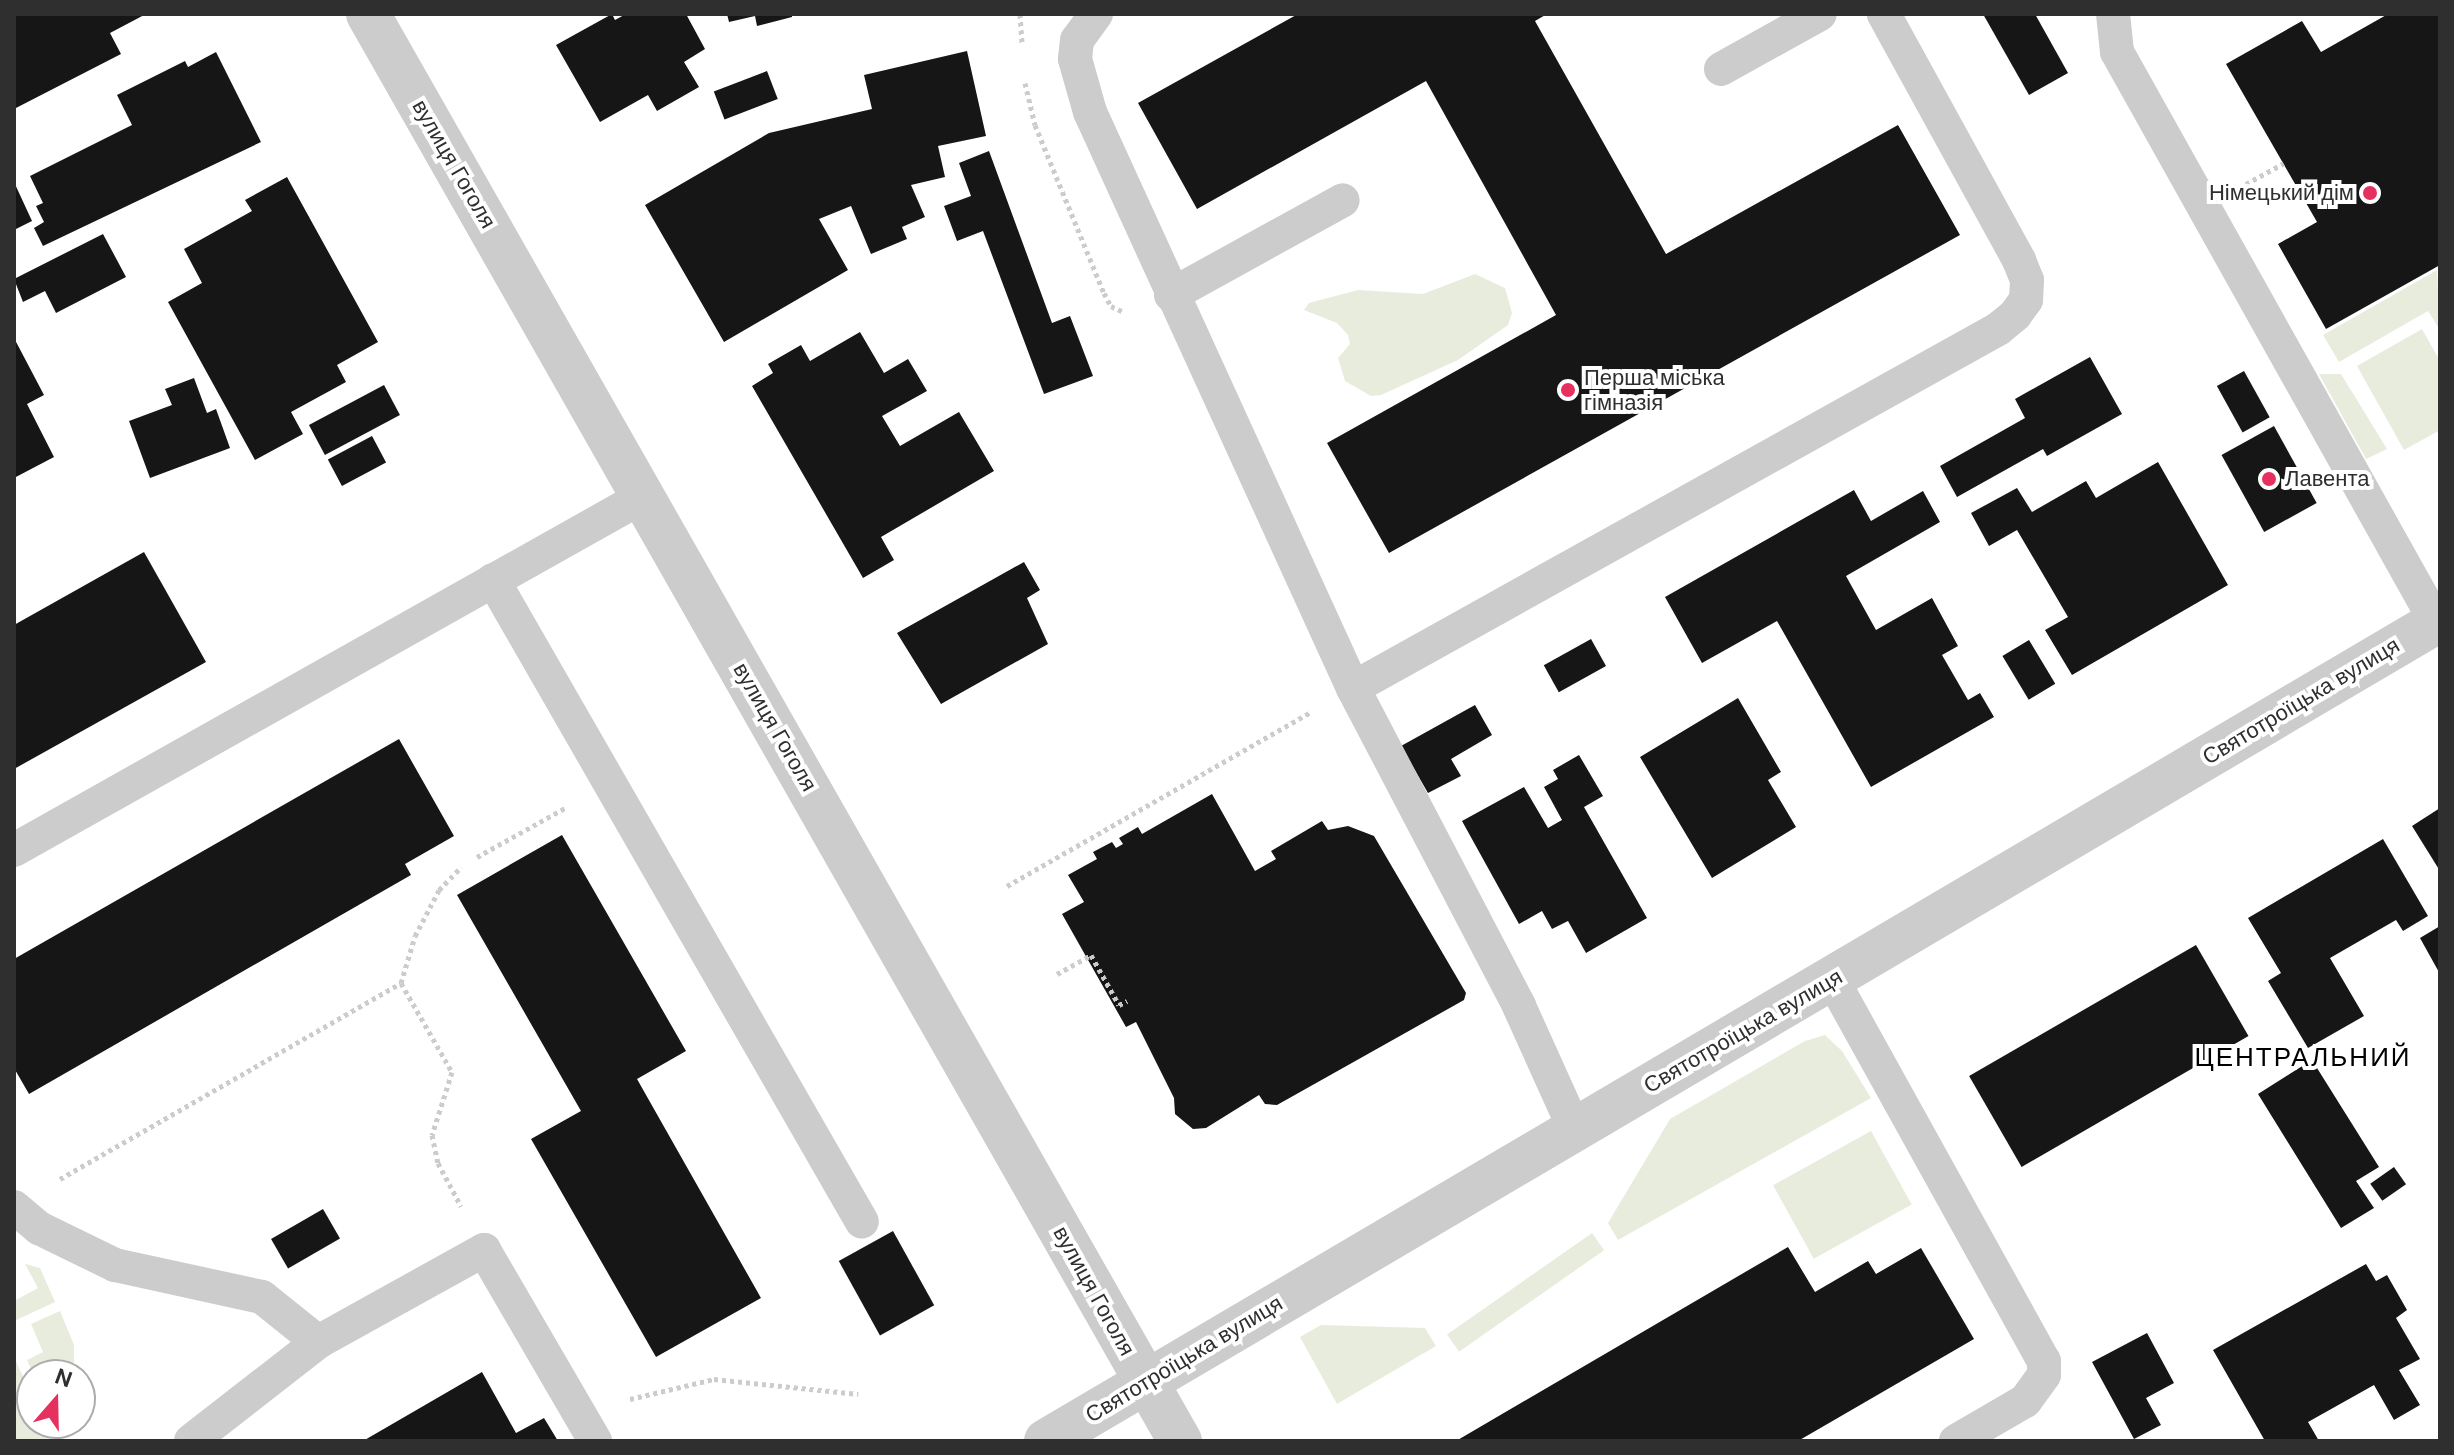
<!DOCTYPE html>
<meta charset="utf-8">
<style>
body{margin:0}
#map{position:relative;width:2454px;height:1455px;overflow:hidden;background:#fff;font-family:"DM Sans",sans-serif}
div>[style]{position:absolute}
.green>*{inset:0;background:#e8ecdd;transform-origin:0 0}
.building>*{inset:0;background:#161616;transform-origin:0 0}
.path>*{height:5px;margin-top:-2.5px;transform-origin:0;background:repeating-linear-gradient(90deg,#ccc 0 4px,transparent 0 8px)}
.service>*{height:34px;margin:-17px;padding:0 17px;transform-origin:17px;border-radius:17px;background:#ccc}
.minor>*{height:44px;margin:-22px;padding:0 22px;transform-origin:22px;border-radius:22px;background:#ccc}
.dots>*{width:22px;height:22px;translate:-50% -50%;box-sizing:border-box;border:4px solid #fff;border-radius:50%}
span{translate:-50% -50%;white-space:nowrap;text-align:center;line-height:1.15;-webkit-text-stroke:8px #fff;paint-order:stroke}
.street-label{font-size:22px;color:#2f2f2f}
.poi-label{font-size:22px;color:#2f2f2f}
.right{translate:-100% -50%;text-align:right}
.left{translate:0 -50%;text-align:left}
.quarter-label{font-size:26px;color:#000;letter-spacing:2px}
.frame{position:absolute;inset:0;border:16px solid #2f2f2f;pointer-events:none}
.north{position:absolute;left:16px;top:1359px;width:80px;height:80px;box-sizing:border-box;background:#fff;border:2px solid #acacac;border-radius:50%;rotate:20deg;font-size:22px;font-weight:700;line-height:32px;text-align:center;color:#2f2f2f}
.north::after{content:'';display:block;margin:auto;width:28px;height:36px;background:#e63160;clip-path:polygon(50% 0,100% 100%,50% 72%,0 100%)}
</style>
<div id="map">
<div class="green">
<div style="clip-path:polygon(2437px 270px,2440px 330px,2428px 311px,2339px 362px,2323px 335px)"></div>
<div style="clip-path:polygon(1475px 274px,1505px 288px,1512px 313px,1508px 325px,1458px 360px,1381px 395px,1371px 396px,1345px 381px,1338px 358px,1350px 344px,1348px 335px,1337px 323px,1304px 310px,1309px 303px,1358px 290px,1423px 294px)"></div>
<div style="clip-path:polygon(2422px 329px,2440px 361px,2440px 430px,2404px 450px,2357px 366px)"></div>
<div style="clip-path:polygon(2319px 374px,2341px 374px,2387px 449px,2366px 459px)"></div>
<div style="clip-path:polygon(1825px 1035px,1842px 1051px,1871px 1098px,1618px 1240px,1608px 1223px,1670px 1119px,1805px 1041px)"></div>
<div style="left:1871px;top:1131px;width:84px;height:112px;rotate:61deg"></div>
<div style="left:1592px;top:1233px;width:21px;height:177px;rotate:55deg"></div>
<div style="clip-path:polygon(25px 1264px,40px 1268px,55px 1302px,14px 1321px,14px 1301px,38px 1288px)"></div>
<div style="clip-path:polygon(60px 1311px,74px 1345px,74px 1375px,34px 1375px,27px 1360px,43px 1352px,31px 1324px)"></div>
<div style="clip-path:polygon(1321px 1325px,1425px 1328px,1436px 1346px,1337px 1404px,1300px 1337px)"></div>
<div style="clip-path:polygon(14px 1357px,32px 1396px,32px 1423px,45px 1423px,50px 1436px,47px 1441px,14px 1441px)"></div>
</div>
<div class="building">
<div style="clip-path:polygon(14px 14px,146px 14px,110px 33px,121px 54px,14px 109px)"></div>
<div style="clip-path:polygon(612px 14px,615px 20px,626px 14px,686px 14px,705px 49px,684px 62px,699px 87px,657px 111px,648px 95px,600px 122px,556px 45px)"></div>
<div style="clip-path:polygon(727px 14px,792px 14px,792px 17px,757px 26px,755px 16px,729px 22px)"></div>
<div style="clip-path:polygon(1298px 14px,1547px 14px,1535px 21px,1666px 254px,1898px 125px,1960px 235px,1389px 553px,1327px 443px,1556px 315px,1426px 81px,1197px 209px,1138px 103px)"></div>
<div style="clip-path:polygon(1983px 14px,2035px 14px,2068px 73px,2029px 95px)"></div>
<div style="clip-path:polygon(2388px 14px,2440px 14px,2440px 265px,2326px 329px,2278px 244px,2317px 222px,2226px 64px,2302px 21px,2321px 52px)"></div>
<div style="clip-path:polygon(967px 51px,986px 136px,938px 146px,945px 177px,911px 185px,925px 217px,902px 227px,907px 239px,871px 254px,851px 206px,819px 219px,848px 270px,724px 342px,645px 205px,769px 133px,872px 109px,864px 75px)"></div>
<div style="clip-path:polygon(216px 52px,261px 142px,43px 246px,34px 228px,44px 222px,36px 206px,43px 203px,30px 176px,132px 125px,117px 95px,185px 61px,188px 67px)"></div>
<div style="left:767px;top:71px;width:30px;height:57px;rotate:69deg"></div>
<div style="clip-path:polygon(989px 151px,1052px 323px,1070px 316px,1093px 376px,1044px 394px,983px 231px,957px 241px,944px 206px,971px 196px,959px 163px)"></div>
<div style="clip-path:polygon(287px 177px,378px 342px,337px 365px,346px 382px,291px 412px,303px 434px,255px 460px,168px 302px,202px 283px,184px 249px,252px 211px,245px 200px)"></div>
<div style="clip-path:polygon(14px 182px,32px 221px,14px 230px)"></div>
<div style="clip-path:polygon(103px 234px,126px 277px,56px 313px,45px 291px,23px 302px,14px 279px)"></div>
<div style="clip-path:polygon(860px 332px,884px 373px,908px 359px,927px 391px,882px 416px,900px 446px,959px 412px,994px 471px,881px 537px,894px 560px,863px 578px,752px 386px,773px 373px,768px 364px,801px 345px,810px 361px)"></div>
<div style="clip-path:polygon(14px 338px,44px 395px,27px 404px,54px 457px,14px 478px)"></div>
<div style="clip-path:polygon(2090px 357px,2122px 414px,2047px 456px,2043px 449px,1957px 497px,1940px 466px,2025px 418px,2015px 399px)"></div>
<div style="left:2244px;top:371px;width:53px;height:31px;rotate:61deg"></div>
<div style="clip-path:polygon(194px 378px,207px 413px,216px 409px,230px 448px,150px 478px,129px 421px,172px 405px,165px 389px)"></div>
<div style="left:384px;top:385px;width:34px;height:85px;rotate:62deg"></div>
<div style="left:2274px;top:426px;width:88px;height:60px;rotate:61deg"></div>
<div style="left:372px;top:436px;width:30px;height:50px;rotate:62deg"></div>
<div style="clip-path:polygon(2158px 462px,2228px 585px,2072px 675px,2045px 630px,2068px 617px,2017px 530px,1989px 546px,1971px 513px,2017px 488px,2032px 512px,2086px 481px,2096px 498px)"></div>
<div style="clip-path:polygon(1854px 490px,1871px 521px,1923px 491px,1940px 522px,1846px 576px,1876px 630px,1932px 598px,1958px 646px,1942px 655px,1968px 700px,1980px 693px,1994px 717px,1871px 787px,1777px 621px,1702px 663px,1665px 597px)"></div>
<div style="clip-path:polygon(144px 552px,206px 662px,14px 769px,14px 625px)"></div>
<div style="clip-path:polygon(1024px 562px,1040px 590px,1027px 598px,1048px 644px,941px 704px,897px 633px)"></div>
<div style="left:1591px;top:639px;width:31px;height:54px;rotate:61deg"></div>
<div style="left:2029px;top:640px;width:51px;height:31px;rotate:59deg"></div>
<div style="clip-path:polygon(1738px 698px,1781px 772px,1768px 780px,1796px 827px,1712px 878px,1640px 757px)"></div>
<div style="clip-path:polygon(1475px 705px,1492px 735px,1451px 759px,1461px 776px,1428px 793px,1401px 746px)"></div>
<div style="clip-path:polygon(399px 739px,454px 836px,405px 864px,411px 875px,29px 1094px,14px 1068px,14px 959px)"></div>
<div style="clip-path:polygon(1579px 755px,1603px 796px,1584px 807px,1647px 918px,1586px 953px,1568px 921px,1552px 929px,1542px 911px,1519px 924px,1462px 821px,1524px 787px,1548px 828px,1562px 820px,1544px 787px,1558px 779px,1553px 770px)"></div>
<div style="clip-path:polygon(1212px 794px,1255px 871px,1276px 859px,1271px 851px,1322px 821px,1328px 830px,1348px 826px,1374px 836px,1466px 993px,1464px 1000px,1277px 1105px,1265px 1104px,1259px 1095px,1206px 1128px,1193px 1129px,1175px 1114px,1174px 1098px,1136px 1022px,1126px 1027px,1062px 914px,1084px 902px,1068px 875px,1097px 859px,1093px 852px,1112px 842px,1116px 848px,1123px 844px,1119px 838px,1138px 827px,1142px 834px)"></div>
<div style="clip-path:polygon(2440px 808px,2440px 871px,2412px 826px)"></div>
<div style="clip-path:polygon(562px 835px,686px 1051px,637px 1079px,761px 1298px,656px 1357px,531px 1139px,581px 1111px,457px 895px)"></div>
<div style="clip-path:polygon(2383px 839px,2428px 916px,2403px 931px,2396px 920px,2330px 958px,2364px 1016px,2308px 1048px,2268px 981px,2281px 973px,2248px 918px)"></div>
<div style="clip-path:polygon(2440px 926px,2440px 974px,2420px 938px)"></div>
<div style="left:2196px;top:945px;width:105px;height:262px;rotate:60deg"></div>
<div style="clip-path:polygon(2312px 1060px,2379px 1167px,2356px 1181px,2374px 1208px,2341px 1228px,2258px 1094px)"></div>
<div style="left:2394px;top:1167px;width:21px;height:29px;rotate:55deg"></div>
<div style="left:323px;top:1209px;width:34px;height:60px;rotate:60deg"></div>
<div style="left:893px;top:1231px;width:85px;height:62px;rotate:61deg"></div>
<div style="clip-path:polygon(1788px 1247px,1815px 1292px,1868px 1261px,1876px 1274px,1921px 1248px,1974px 1339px,1798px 1441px,1456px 1441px)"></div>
<div style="clip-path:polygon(2366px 1264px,2376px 1281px,2387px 1275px,2407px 1310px,2396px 1318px,2420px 1359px,2399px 1370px,2420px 1405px,2394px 1420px,2374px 1385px,2308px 1422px,2319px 1441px,2265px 1441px,2213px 1350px)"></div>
<div style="clip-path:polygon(2147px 1333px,2174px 1383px,2146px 1398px,2161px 1425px,2134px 1439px,2092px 1362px)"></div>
<div style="clip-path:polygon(482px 1372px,516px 1433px,544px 1418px,558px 1441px,363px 1441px)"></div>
</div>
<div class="path">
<div style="left:1020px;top:14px;width:31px;rotate:86deg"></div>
<div style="left:1025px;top:83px;width:43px;rotate:76.6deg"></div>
<div style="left:1035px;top:125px;width:182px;rotate:67.7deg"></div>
<div style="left:1104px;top:293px;width:15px;rotate:62deg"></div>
<div style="left:1111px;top:306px;width:14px;rotate:25deg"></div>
<div style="left:2246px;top:184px;width:43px;rotate:-28.9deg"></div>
<div style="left:477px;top:857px;width:103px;rotate:-29.1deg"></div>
<div style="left:1007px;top:886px;width:350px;rotate:-29.8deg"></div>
<div style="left:1057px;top:974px;width:39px;rotate:-29deg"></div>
<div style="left:1091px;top:955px;width:57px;rotate:60.8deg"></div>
<div style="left:1119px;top:1005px;width:9px;rotate:-27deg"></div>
<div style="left:401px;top:983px;width:103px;rotate:60.2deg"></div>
<div style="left:452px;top:1072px;width:66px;rotate:107.6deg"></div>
<div style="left:432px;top:1135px;width:29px;rotate:78deg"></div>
<div style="left:438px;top:1163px;width:49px;rotate:61.9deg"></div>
<div style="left:60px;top:1179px;width:393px;rotate:-29.9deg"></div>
<div style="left:401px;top:983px;width:49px;rotate:-73.4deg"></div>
<div style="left:415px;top:936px;width:52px;rotate:-62.4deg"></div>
<div style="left:439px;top:890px;width:32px;rotate:-46deg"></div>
<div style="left:630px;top:1399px;width:86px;rotate:-13.4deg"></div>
<div style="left:714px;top:1379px;width:145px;rotate:5.9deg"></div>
</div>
<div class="service">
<div style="left:1096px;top:14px;width:32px;rotate:126deg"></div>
<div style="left:1077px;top:40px;width:19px;rotate:96deg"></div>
<div style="left:1075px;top:59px;width:55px;rotate:74.2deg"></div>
<div style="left:1090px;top:112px;width:633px;rotate:65.46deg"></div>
<div style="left:1353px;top:688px;width:359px;rotate:62.4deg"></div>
<div style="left:1519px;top:1006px;width:136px;rotate:65.7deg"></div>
<div style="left:2113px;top:14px;width:38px;rotate:84deg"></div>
<div style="left:2117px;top:52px;width:653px;rotate:60.77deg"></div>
<div style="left:1721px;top:69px;width:113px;rotate:-29.1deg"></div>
<div style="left:1171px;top:295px;width:196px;rotate:-28.9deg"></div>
<div style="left:493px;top:580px;width:740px;rotate:60.11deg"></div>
<div style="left:1353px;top:688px;width:738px;rotate:-29.1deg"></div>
<div style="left:1998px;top:329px;width:22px;rotate:-39deg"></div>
<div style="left:2015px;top:315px;width:19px;rotate:-54deg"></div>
<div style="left:2026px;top:300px;width:20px;rotate:-87deg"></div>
<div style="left:2027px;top:280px;width:22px;rotate:-112deg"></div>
<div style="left:2019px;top:260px;width:281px;rotate:-118.8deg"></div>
<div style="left:14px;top:850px;width:723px;rotate:-29.33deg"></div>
<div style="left:1832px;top:979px;width:437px;rotate:61deg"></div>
<div style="left:2044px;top:1361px;width:14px;rotate:90deg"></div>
<div style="left:2044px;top:1375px;width:32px;rotate:126deg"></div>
<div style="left:2025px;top:1401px;width:80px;rotate:149.9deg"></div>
<div style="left:14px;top:1207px;width:33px;rotate:40deg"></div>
<div style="left:39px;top:1228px;width:85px;rotate:26deg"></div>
<div style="left:115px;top:1265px;width:150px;rotate:12.3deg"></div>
<div style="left:262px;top:1297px;width:72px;rotate:38.8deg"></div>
<div style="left:318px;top:1342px;width:190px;rotate:-29deg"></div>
<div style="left:484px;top:1250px;width:221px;rotate:59.8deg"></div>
<div style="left:191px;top:1441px;width:161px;rotate:-37.9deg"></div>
</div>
<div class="minor">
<div style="left:368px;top:14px;width:1642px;rotate:60.36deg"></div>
<div style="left:1046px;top:1441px;width:1618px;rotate:-30.5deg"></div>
</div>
<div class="dots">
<div style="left:2370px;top:193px;background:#e63160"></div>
<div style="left:1568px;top:390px;background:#e63160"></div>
<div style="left:2269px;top:479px;background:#e63160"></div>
</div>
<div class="street-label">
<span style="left:454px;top:164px;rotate:60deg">вулиця Гоголя</span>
<span style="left:2301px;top:701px;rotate:-31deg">Святотроїцька вулиця</span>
<span style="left:775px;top:727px;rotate:60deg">вулиця Гоголя</span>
<span style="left:1743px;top:1031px;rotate:-30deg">Святотроїцька вулиця</span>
<span style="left:1094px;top:1291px;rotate:61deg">вулиця Гоголя</span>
<span style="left:1184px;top:1359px;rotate:-31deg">Святотроїцька вулиця</span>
</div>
<div class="poi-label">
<span class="right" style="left:2354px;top:193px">Німецький дім</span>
<span class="left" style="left:1584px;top:390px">Перша міська<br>гімназія</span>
<span class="left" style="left:2285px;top:479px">Лавента</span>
</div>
<div class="quarter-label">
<span style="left:2303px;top:1058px">ЦЕНТРАЛЬНИЙ</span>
</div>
<div class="frame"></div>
<div class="north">N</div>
</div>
